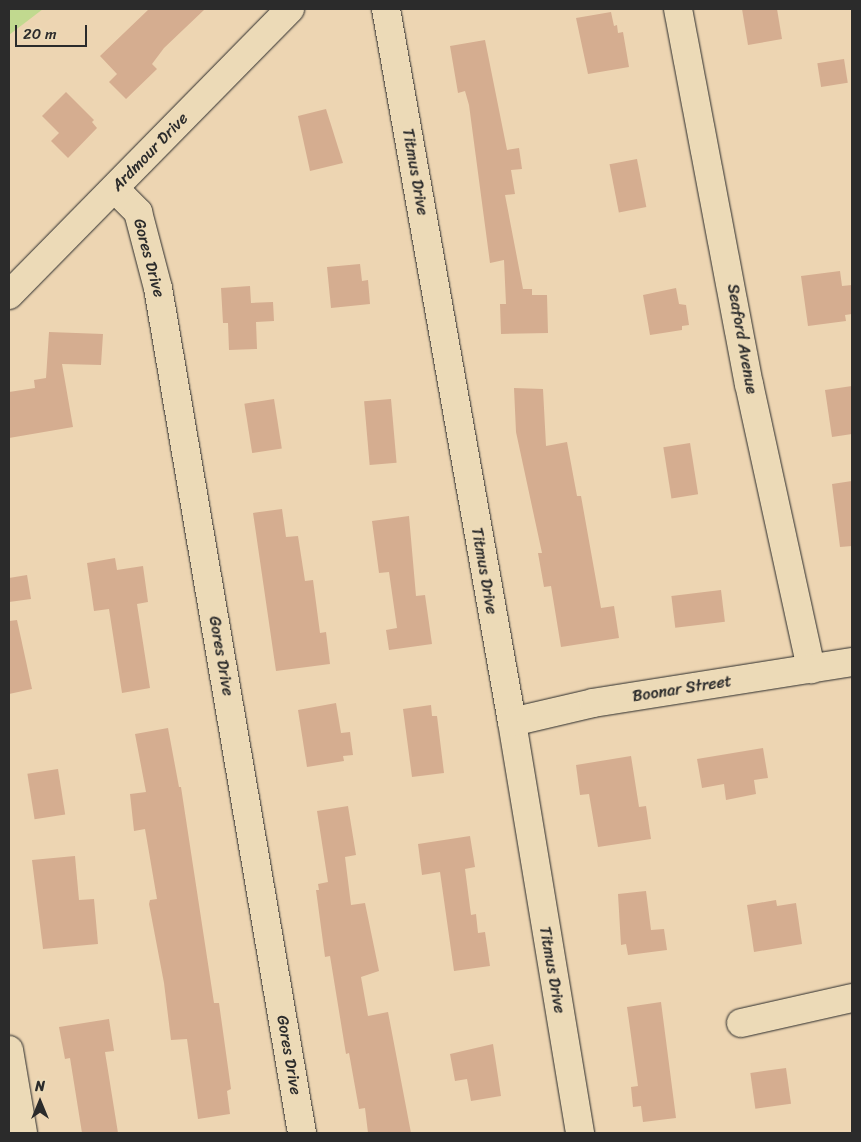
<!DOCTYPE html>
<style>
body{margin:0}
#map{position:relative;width:861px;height:1142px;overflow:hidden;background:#edd5b2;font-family:Sriracha,sans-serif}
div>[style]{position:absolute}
.green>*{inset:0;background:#c1d98f}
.building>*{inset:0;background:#d5ad90;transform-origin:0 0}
.roads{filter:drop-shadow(0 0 1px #2b2b2b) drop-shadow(0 0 1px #2b2b2b)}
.minor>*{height:28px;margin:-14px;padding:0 14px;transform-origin:14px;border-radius:14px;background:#ecdab7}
span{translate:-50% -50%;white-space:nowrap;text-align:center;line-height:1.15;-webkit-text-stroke:5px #ecdab7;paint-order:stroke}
.street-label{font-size:16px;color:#2b2b2b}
.frame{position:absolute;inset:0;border:10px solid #2b2b2b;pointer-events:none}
.north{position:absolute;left:15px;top:1077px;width:50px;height:50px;-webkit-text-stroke:4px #ecdab7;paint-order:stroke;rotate:0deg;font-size:14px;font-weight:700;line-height:20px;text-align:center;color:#2b2b2b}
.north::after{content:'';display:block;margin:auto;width:18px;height:22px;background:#2b2b2b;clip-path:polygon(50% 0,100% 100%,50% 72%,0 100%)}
.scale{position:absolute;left:15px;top:25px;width:72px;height:22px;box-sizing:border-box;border:2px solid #2b2b2b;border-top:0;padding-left:6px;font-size:15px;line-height:18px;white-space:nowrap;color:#2b2b2b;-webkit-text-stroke:4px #ecdab7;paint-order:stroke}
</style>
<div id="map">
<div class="green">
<div style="clip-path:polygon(9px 9px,43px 9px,9px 35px)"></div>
</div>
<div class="building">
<div style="clip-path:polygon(149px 9px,205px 9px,164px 48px,152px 64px,157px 69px,126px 99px,109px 82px,117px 74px,100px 56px)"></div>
<div style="clip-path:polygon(742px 9px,777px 9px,782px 39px,748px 45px)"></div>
<div style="clip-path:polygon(611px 12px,614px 26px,617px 25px,618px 33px,623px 32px,629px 67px,588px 74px,576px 18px)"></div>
<div style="clip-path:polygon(485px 40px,507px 150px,519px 148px,522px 169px,511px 170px,515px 194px,505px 195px,523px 289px,532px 289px,532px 295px,547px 295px,548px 333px,501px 334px,500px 304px,506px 304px,504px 260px,490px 263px,469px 105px,465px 91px,458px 93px,450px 46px)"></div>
<div style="left:844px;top:59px;width:24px;height:27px;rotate:81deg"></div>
<div style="clip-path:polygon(66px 92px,94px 120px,92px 122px,97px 128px,68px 158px,51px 141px,59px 133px,42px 116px)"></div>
<div style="clip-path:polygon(326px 109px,343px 163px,310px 171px,298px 116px)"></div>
<div style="left:637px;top:159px;width:49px;height:28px;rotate:79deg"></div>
<div style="clip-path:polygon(360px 264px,362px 281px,368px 280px,370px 304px,331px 308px,327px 267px)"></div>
<div style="clip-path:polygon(840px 271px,842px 286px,852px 285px,852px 314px,845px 315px,846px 321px,808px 326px,801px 276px)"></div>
<div style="clip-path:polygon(250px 286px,251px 303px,273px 302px,274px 321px,256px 322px,257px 349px,229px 350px,228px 323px,223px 323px,221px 288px)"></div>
<div style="clip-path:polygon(676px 288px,679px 304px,686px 305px,689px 325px,682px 326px,682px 330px,650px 335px,643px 295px)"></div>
<div style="clip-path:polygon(49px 332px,103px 334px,101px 365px,62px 364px,73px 427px,9px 438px,9px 392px,35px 388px,34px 380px,46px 378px)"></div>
<div style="clip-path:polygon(852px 386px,852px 434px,832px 437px,825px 390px)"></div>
<div style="clip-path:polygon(514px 388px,543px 389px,546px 446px,567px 442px,577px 496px,581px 496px,601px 608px,614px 606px,619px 638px,561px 647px,551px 586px,544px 587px,538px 553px,542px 553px,516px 432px)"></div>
<div style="left:274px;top:399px;width:50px;height:30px;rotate:81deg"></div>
<div style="left:391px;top:399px;width:64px;height:27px;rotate:85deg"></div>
<div style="left:690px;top:443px;width:52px;height:27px;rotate:81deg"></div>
<div style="clip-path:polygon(852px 481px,852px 546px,840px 547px,832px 484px)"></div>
<div style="clip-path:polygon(282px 509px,286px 537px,298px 536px,305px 581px,313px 580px,320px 633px,326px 632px,330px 664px,276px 671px,253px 513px)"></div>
<div style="clip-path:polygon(409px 516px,416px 596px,425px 595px,432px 644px,389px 650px,386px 630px,397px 628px,389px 572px,379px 573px,372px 521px)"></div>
<div style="clip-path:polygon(115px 558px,117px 570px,143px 566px,148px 602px,137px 604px,150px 688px,122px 693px,109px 609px,94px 611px,87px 563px)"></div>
<div style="clip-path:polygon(27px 575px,31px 599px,9px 602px,9px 578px)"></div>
<div style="left:721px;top:590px;width:32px;height:50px;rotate:83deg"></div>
<div style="clip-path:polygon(17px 620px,32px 689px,9px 694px,9px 621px)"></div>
<div style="clip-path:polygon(336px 703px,341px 733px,350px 732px,353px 755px,343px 756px,344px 761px,307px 767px,298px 710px)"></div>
<div style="clip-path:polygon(431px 705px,432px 716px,437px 716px,444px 773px,412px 777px,403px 709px)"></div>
<div style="clip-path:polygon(168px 728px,179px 787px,181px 787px,214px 1003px,219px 1003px,231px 1089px,227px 1091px,230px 1114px,198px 1119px,187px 1039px,171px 1040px,164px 983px,149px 904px,150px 900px,157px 899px,145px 829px,134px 831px,130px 794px,146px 792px,135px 734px)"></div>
<div style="clip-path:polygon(763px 748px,768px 778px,754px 780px,756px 794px,726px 800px,724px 784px,702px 788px,697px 759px)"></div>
<div style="clip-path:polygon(631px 756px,639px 807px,646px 806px,651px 839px,598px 847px,589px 794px,580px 795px,576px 765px)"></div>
<div style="left:58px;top:769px;width:46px;height:31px;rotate:81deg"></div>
<div style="clip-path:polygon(348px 806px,356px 855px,345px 857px,351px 905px,365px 903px,379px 971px,361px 977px,368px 1016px,388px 1012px,411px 1133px,368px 1133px,365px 1108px,359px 1109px,349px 1053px,346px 1054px,330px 956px,325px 957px,316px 890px,319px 890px,318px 884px,328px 882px,317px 811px)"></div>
<div style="clip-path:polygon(470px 836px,475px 867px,465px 869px,471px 915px,476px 914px,478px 933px,485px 932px,490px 966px,454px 971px,440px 872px,422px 875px,418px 844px)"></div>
<div style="clip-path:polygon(75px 856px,79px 900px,94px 899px,98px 944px,43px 949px,32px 860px)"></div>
<div style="clip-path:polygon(646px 891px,651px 930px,664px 929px,667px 950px,628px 955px,626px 944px,621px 945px,618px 894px)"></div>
<div style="clip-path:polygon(776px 900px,777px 906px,796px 903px,802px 944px,754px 952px,747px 905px)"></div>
<div style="clip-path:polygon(661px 1002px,676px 1118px,643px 1122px,641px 1106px,633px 1107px,631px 1087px,638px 1086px,627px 1007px)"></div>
<div style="clip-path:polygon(109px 1019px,114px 1051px,105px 1052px,118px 1133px,82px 1133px,70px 1058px,65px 1059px,59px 1027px)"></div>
<div style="clip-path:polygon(493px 1044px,501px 1096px,471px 1101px,467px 1079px,455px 1081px,450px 1054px)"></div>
<div style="left:786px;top:1068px;width:36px;height:36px;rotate:82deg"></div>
</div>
<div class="roads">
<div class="minor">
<div style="left:386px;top:9px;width:724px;rotate:79.98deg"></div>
<div style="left:512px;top:722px;width:417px;rotate:80.6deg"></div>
<div style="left:678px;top:9px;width:382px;rotate:79.3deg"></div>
<div style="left:749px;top:384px;width:292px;rotate:77.7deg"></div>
<div style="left:115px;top:189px;width:33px;rotate:45deg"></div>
<div style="left:138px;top:212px;width:79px;rotate:75.3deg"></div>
<div style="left:158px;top:288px;width:857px;rotate:80.33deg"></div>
<div style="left:9px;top:295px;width:401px;rotate:-45.5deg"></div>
<div style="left:512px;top:722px;width:83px;rotate:-13.2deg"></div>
<div style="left:593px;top:703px;width:262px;rotate:-9deg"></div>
<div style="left:741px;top:1023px;width:114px;rotate:-12.7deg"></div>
<div style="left:9px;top:1050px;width:84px;rotate:80.4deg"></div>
</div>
</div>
<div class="street-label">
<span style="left:150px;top:152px;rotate:-46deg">Ardmour Drive</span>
<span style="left:415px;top:172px;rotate:80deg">Titmus Drive</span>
<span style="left:149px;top:258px;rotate:75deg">Gores Drive</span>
<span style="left:742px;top:339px;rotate:80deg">Seaford Avenue</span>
<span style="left:484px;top:571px;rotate:80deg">Titmus Drive</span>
<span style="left:221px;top:656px;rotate:80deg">Gores Drive</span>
<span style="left:682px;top:689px;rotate:-9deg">Boonar Street</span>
<span style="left:552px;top:970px;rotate:80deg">Titmus Drive</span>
<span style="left:289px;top:1055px;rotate:80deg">Gores Drive</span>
</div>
<div class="frame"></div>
<div class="north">N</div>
<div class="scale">20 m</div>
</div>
